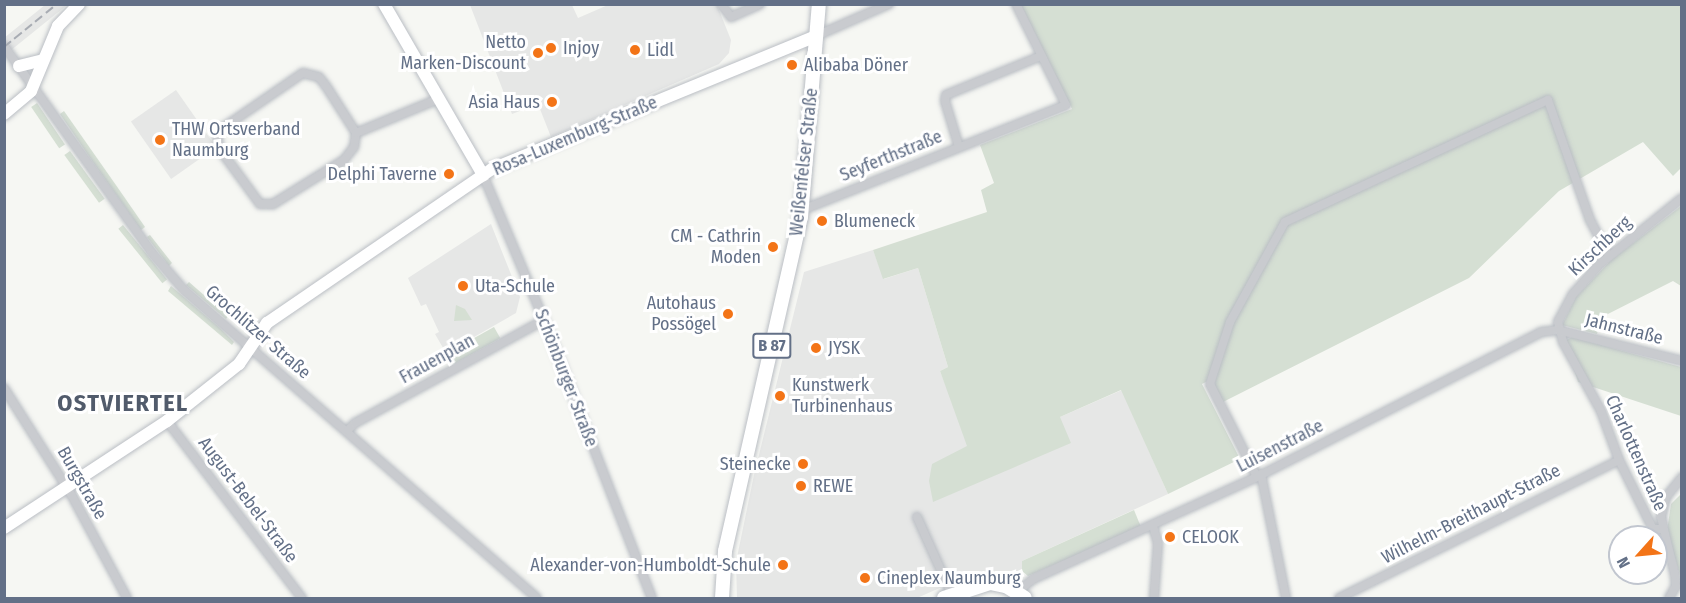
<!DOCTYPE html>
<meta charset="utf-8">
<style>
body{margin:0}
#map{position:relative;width:1686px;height:603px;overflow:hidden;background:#f6f7f3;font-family:"Fira Sans Condensed",sans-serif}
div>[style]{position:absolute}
.built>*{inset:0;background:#e6e7e6;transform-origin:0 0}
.green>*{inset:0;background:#d5dfd3;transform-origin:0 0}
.roads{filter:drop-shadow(0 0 2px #babec4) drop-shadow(0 0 2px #babec4)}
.street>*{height:8px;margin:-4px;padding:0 4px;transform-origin:4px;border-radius:4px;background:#c9cbcf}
.secondary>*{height:12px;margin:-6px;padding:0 6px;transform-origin:6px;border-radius:6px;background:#fff}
.primary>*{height:14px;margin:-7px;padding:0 7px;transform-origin:7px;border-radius:7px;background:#fff}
.tram>*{height:1.5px;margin:-0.75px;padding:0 0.75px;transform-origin:0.75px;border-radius:0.75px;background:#a8acb3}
.rail>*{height:2px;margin-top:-1px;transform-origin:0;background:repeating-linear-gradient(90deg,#a8acb3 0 9px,transparent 0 13.5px)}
.dots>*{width:16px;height:16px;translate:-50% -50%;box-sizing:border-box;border:3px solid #fff;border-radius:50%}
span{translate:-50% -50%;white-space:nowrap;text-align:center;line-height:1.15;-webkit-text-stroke:6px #fff;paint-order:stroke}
.shield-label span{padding:2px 4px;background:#fff;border:2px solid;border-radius:4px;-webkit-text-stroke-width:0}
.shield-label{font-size:16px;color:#637087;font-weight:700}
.poi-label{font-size:18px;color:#637087}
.right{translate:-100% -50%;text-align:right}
.left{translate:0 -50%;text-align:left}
.street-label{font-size:18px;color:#637087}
.district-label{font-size:24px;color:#515b6b;font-weight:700;letter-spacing:1.5px}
.frame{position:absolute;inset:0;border:6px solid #637087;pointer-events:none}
.north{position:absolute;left:1608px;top:525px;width:60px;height:60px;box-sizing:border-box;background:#fff;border:2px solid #c1c6cf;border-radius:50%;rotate:243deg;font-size:16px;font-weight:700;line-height:24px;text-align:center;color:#637087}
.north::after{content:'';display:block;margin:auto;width:21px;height:27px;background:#f37417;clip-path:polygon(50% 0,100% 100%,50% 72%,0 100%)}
</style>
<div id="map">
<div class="built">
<div style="clip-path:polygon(45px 5px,67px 5px,5px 55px,4px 38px)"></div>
<div style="clip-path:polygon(470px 5px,572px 5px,578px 18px,608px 5px,717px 5px,731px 40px,729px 53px,719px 64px,551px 137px,538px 104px,512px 114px)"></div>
<div style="left:176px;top:90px;width:70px;height:55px;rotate:55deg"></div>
<div style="clip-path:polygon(491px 224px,520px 297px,516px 313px,446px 353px,435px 334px,439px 332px,426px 304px,421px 306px,408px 278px)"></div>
<div style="clip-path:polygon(873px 250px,884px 279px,918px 268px,948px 367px,940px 371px,948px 391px,1060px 417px,1122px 390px,1168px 494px,1022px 561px,1022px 571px,976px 572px,917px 598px,737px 598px,736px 562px,754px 475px,804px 272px)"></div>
</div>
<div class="green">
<div style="clip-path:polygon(1021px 5px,1681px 5px,1681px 168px,1673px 176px,1643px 142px,1559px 191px,1469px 278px,1221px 403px,1210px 380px,1202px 384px,1240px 459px,1168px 494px,1121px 390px,1060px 417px,1071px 443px,933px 502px,929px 481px,932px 464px,967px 446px,940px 371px,948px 367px,918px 268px,883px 279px,873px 250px,987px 212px,981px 190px,994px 183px,980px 145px,1072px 109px)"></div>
<div style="left:37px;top:103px;width:50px;height:7px;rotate:56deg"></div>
<div style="clip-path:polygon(64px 111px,118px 188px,145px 227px,141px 230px,95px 165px,60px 114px)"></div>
<div style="left:70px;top:151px;width:59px;height:7px;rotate:54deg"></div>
<div style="clip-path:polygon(1681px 206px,1681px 286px,1673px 281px,1602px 317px,1597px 334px,1562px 325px,1576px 297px,1610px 261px)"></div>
<div style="left:123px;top:225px;width:70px;height:6px;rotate:51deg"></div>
<div style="clip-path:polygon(150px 235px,172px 263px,169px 266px,147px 237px)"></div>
<div style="clip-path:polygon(189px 282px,228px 316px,226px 319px,186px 285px)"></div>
<div style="clip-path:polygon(171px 286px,220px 328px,234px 342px,232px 345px,168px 291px)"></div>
<div style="clip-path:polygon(456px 305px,465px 309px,472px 320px,454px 321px)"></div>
<div style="left:494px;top:327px;width:13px;height:55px;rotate:61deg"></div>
<div style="clip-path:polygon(1572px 337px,1681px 367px,1681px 416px,1578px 382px,1565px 341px)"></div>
<div style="clip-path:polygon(1681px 494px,1681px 575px,1680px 575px,1667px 531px,1671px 504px)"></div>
<div style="clip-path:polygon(1134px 510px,1141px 527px,1028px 576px,1022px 571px,1022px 561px)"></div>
</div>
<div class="roads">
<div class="street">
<div style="left:721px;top:4px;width:16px;rotate:52deg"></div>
<div style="left:731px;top:17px;width:32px;rotate:-24deg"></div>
<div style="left:816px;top:36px;width:80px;rotate:-23.7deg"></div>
<div style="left:4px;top:46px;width:254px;rotate:54.4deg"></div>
<div style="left:152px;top:253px;width:49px;rotate:49.1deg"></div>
<div style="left:184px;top:290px;width:468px;rotate:41.1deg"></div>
<div style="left:303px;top:73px;width:16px;rotate:14deg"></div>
<div style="left:319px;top:77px;width:11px;rotate:52deg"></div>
<div style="left:326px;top:86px;width:56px;rotate:57.4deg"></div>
<div style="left:356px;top:133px;width:14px;rotate:98deg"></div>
<div style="left:354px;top:147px;width:16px;rotate:128deg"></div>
<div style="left:344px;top:160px;width:84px;rotate:148.2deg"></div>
<div style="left:273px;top:204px;width:13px;rotate:180deg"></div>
<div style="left:260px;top:204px;width:69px;rotate:-126.2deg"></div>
<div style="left:219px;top:148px;width:16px;rotate:-97deg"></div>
<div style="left:217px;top:132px;width:104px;rotate:-34.5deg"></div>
<div style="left:356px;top:133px;width:89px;rotate:-22.5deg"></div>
<div style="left:959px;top:147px;width:48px;rotate:-106.9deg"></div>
<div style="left:945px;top:101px;width:6px;rotate:-81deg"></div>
<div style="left:946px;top:95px;width:103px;rotate:-22.3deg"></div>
<div style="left:483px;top:175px;width:157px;rotate:67.2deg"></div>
<div style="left:544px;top:320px;width:298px;rotate:68.8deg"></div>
<div style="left:802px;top:210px;width:284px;rotate:-21.7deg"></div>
<div style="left:1066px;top:105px;width:113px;rotate:-116.3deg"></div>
<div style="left:4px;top:388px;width:125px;rotate:57.7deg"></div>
<div style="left:71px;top:494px;width:118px;rotate:61.7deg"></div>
<div style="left:167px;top:421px;width:223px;rotate:52.7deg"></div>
<div style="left:348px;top:430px;width:10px;rotate:-45deg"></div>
<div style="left:355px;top:423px;width:215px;rotate:-28.6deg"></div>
<div style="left:1261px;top:474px;width:126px;rotate:78.6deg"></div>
<div style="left:1257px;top:477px;width:104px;rotate:-116.8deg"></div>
<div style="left:1210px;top:384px;width:65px;rotate:-72.1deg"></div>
<div style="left:1230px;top:322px;width:114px;rotate:-61.2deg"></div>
<div style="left:1285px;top:222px;width:290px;rotate:-24.9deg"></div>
<div style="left:1548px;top:100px;width:127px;rotate:70.7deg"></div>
<div style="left:1590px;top:220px;width:41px;rotate:62.2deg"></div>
<div style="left:917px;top:517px;width:85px;rotate:65.8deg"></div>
<div style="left:1153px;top:526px;width:18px;rotate:74deg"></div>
<div style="left:1158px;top:543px;width:55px;rotate:94.2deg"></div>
<div style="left:1661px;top:529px;width:8px;rotate:180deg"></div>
<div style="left:1653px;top:529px;width:77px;rotate:-116.2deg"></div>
<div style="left:1619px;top:460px;width:52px;rotate:-110.2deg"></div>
<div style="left:1601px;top:411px;width:79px;rotate:-118.8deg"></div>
<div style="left:1563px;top:342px;width:21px;rotate:-104deg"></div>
<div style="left:1558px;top:322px;width:32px;rotate:-62deg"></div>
<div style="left:1573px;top:294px;width:40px;rotate:-48deg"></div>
<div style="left:1600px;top:264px;width:105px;rotate:-38.8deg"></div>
<div style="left:1017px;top:592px;width:21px;rotate:-39deg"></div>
<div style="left:1033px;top:579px;width:246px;rotate:-24.5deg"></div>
<div style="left:1257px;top:477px;width:319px;rotate:-27deg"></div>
<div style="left:1541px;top:332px;width:17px;rotate:-7deg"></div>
<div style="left:1558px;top:330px;width:128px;rotate:14deg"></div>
<div style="left:1339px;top:598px;width:312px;rotate:-26.2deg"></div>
<div style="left:1669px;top:598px;width:14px;rotate:-60deg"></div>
<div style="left:1676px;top:586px;width:11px;rotate:-95deg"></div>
<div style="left:1675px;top:575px;width:60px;rotate:-103.6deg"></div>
<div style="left:1661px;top:517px;width:21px;rotate:-76deg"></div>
<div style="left:1666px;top:497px;width:26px;rotate:-51deg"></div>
</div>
<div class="secondary">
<div style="left:384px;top:4px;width:198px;rotate:59.9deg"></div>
<div style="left:19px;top:66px;width:25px;rotate:-14deg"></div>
<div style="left:4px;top:114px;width:35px;rotate:-40deg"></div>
<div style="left:31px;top:91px;width:70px;rotate:-67.4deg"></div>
<div style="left:58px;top:26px;width:30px;rotate:-46deg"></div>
<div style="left:4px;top:528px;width:195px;rotate:-33.3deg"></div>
<div style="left:167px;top:421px;width:92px;rotate:-38.4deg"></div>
<div style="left:239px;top:364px;width:50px;rotate:-55.7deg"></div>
<div style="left:267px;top:323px;width:273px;rotate:-34.4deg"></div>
<div style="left:492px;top:169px;width:350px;rotate:-22.3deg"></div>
</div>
<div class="primary">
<div style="left:722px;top:598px;width:47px;rotate:-86.3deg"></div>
<div style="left:725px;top:551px;width:343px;rotate:-77.2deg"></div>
<div style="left:801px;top:217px;width:214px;rotate:-85.2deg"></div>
<div style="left:944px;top:598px;width:48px;rotate:-18.1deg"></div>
<div style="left:990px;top:583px;width:16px;rotate:11deg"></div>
<div style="left:1006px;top:586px;width:22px;rotate:32deg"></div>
</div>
</div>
<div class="tram">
<div style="left:972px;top:598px;width:31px"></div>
</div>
<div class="rail">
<div style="left:4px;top:47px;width:68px;rotate:-39.1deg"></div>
</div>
<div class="dots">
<div style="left:551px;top:48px;background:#f37417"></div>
<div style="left:635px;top:50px;background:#f37417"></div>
<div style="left:538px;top:53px;background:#f37417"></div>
<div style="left:792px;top:65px;background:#f37417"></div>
<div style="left:552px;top:102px;background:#f37417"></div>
<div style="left:160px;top:140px;background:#f37417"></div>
<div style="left:449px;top:174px;background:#f37417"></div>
<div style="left:822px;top:221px;background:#f37417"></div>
<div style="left:773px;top:247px;background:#f37417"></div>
<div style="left:463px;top:286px;background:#f37417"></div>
<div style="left:728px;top:314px;background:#f37417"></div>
<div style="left:816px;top:348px;background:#f37417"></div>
<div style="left:780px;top:396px;background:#f37417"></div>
<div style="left:803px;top:464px;background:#f37417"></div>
<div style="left:801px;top:486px;background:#f37417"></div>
<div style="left:1170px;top:537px;background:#f37417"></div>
<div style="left:783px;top:565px;background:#f37417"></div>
<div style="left:865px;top:578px;background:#f37417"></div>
</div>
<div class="shield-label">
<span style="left:772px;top:346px">B 87</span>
</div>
<div class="poi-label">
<span class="right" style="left:526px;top:53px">Netto<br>Marken-Discount</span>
<span class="left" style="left:563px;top:48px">Injoy</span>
<span class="left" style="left:647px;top:50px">Lidl</span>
<span class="left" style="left:804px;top:65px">Alibaba Döner</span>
<span class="right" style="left:540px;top:102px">Asia Haus</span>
<span class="left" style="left:172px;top:140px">THW Ortsverband<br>Naumburg</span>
<span class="right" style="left:437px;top:174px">Delphi Taverne</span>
<span class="left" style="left:834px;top:221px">Blumeneck</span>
<span class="right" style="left:761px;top:247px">CM - Cathrin<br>Moden</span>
<span class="left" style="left:475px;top:286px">Uta-Schule</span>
<span class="right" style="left:716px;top:314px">Autohaus<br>Possögel</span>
<span class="left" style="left:828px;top:348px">JYSK</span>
<span class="left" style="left:792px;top:396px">Kunstwerk<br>Turbinenhaus</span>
<span class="right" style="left:791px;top:464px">Steinecke</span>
<span class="left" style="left:813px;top:486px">REWE</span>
<span class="left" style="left:1182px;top:537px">CELOOK</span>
<span class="right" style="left:771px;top:565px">Alexander-von-Humboldt-Schule</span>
<span class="left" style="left:877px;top:578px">Cineplex Naumburg</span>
</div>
<div class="street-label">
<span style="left:575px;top:136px;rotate:-23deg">Rosa-Luxemburg-Straße</span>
<span style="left:891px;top:156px;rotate:-22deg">Seyferthstraße</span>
<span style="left:804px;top:162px;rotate:-84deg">Weißenfelser Straße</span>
<span style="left:1600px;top:246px;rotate:-43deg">Kirschberg</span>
<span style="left:1624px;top:329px;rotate:14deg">Jahnstraße</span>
<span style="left:258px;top:332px;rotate:41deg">Grochlitzer Straße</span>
<span style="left:437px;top:359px;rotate:-29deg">Frauenplan</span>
<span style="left:566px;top:378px;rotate:69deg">Schönburger Straße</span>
<span style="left:1280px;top:446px;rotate:-27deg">Luisenstraße</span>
<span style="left:1636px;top:453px;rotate:66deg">Charlottenstraße</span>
<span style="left:82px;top:483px;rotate:60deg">Burgstraße</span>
<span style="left:248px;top:500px;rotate:53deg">August-Bebel-Straße</span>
<span style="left:1471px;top:514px;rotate:-27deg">Wilhelm-Breithaupt-Straße</span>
</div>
<div class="district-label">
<span style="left:123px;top:404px">OSTVIERTEL</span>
</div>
<div class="frame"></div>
<div class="north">N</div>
</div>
